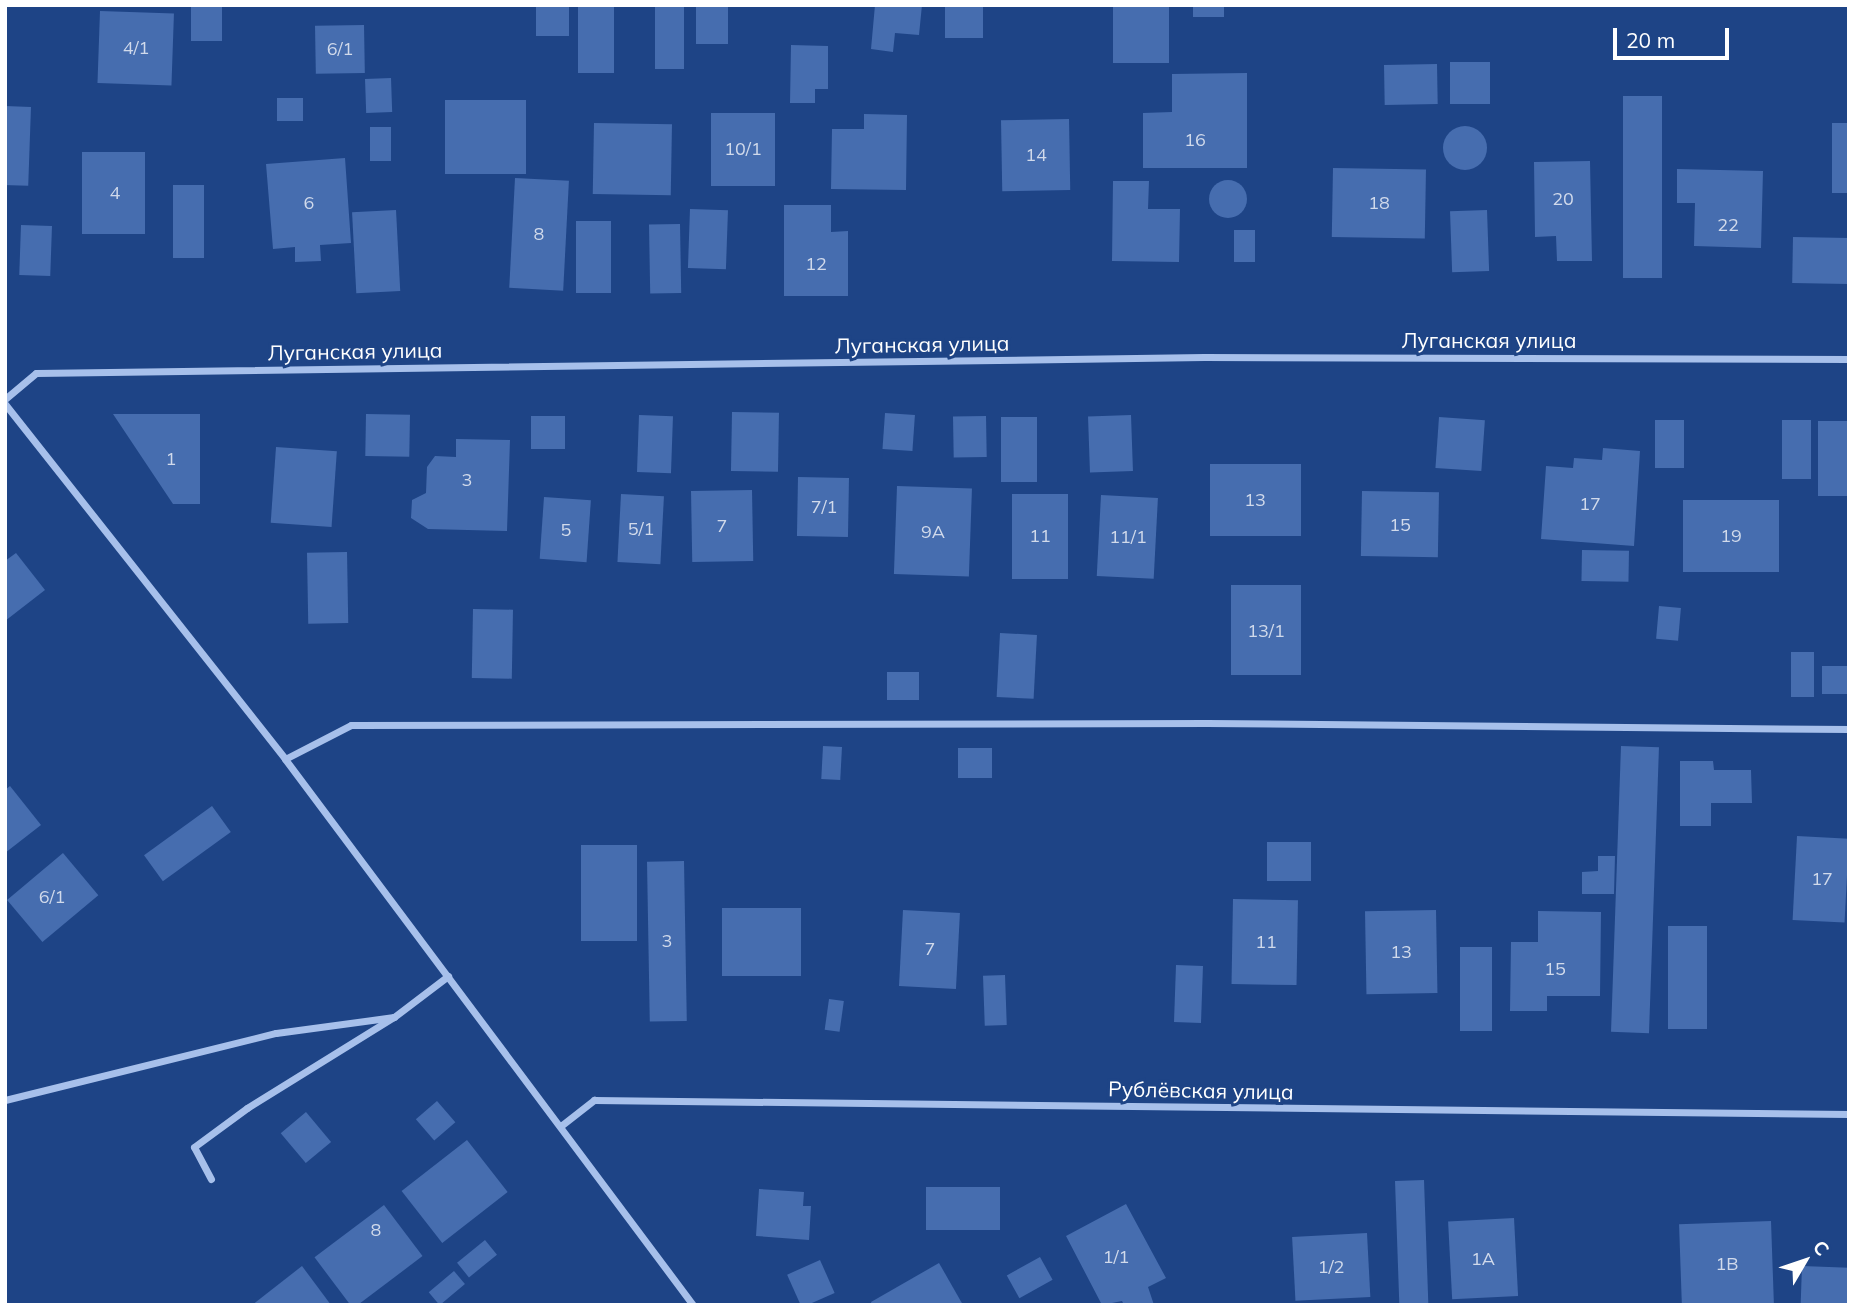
<!DOCTYPE html>
<meta charset="utf-8">
<style>
body{margin:0}
#map{position:relative;width:1854px;height:1310px;overflow:hidden;background:#1e4486;font-family:Mulish,sans-serif}
div>[style]{position:absolute}
.building>*{inset:0;background:#466daf;transform-origin:0 0}
.round{border-radius:50%}
.street>*{height:7px;margin:-3.5px;padding:0 3.5px;transform-origin:3.5px;border-radius:3.5px;background:#a7c0eb}
span{translate:-50% -50%;white-space:nowrap;text-align:center;line-height:1.15;-webkit-text-stroke:6px #1e4486;paint-order:stroke}
.number-label{font-size:18px;color:#d1daeb}
.number-label span{-webkit-text-stroke-width:0}
.street-label{font-size:21px;color:#fff}
.frame{position:absolute;inset:0;border:7px solid #fff;pointer-events:none}
.north{position:absolute;left:1770px;top:1226px;width:70px;height:70px;-webkit-text-stroke:5px #1e4486;paint-order:stroke;rotate:51deg;font-size:19px;font-weight:700;line-height:28px;text-align:center;color:#fff}
.north::after{content:'';display:block;margin:auto;width:24px;height:32px;background:#fff;clip-path:polygon(50% 0,100% 100%,50% 72%,0 100%)}
.scale{position:absolute;left:1613px;top:28px;width:116px;height:32px;box-sizing:border-box;border:4px solid #fff;border-top:0;padding-left:9px;font-size:21px;line-height:24px;white-space:nowrap;color:#fff;-webkit-text-stroke:5px #1e4486;paint-order:stroke}
</style>
<div id="map">
<div class="building">
<div style="left:191px;top:5px;width:31px;height:36px"></div>
<div style="left:536px;top:5px;width:33px;height:31px"></div>
<div style="left:578px;top:5px;width:36px;height:68px"></div>
<div style="left:655px;top:5px;width:29px;height:64px"></div>
<div style="left:696px;top:5px;width:32px;height:39px"></div>
<div style="clip-path:polygon(875px 5px,922px 5px,919px 35px,895px 33px,893px 52px,871px 49px)"></div>
<div style="left:945px;top:5px;width:38px;height:33px"></div>
<div style="left:1113px;top:5px;width:56px;height:58px"></div>
<div style="left:1193px;top:5px;width:31px;height:12px"></div>
<div style="left:100px;top:11px;width:74px;height:72px;rotate:2deg"></div>
<div style="left:364px;top:25px;width:48px;height:49px;rotate:89deg"></div>
<div style="clip-path:polygon(791px 45px,828px 46px,828px 89px,815px 89px,815px 103px,790px 103px)"></div>
<div style="left:1450px;top:62px;width:40px;height:42px"></div>
<div style="left:1437px;top:64px;width:40px;height:53px;rotate:89deg"></div>
<div style="clip-path:polygon(1247px 73px,1247px 168px,1143px 168px,1143px 113px,1172px 112px,1172px 74px)"></div>
<div style="left:391px;top:78px;width:34px;height:26px;rotate:88deg"></div>
<div style="left:1623px;top:96px;width:39px;height:182px"></div>
<div style="left:277px;top:98px;width:26px;height:23px"></div>
<div style="left:445px;top:100px;width:81px;height:74px"></div>
<div style="left:5px;top:106px;width:26px;height:79px;rotate:2deg"></div>
<div style="left:711px;top:113px;width:64px;height:73px"></div>
<div style="clip-path:polygon(864px 114px,907px 115px,906px 190px,831px 189px,832px 129px,864px 129px)"></div>
<div style="left:1069px;top:119px;width:71px;height:68px;rotate:89deg"></div>
<div style="left:594px;top:123px;width:78px;height:71px;rotate:1deg"></div>
<div style="left:1832px;top:123px;width:17px;height:70px"></div>
<div class="round" style="left:1443px;top:126px;width:44px;height:44px"></div>
<div style="left:391px;top:127px;width:34px;height:21px;rotate:90deg"></div>
<div style="left:82px;top:152px;width:63px;height:82px"></div>
<div style="clip-path:polygon(345px 158px,351px 243px,320px 245px,321px 261px,295px 262px,295px 247px,273px 249px,266px 164px)"></div>
<div style="clip-path:polygon(1590px 161px,1592px 261px,1557px 261px,1556px 236px,1535px 237px,1534px 162px)"></div>
<div style="left:1333px;top:168px;width:93px;height:69px;rotate:1deg"></div>
<div style="clip-path:polygon(1677px 169px,1763px 171px,1761px 248px,1694px 246px,1695px 203px,1677px 203px)"></div>
<div style="left:515px;top:178px;width:54px;height:110px;rotate:3deg"></div>
<div class="round" style="left:1209px;top:180px;width:38px;height:38px"></div>
<div style="clip-path:polygon(1113px 181px,1149px 181px,1148px 209px,1180px 209px,1179px 262px,1112px 261px)"></div>
<div style="left:173px;top:185px;width:31px;height:73px"></div>
<div style="clip-path:polygon(784px 205px,831px 205px,831px 232px,848px 231px,848px 296px,784px 296px)"></div>
<div style="left:690px;top:209px;width:38px;height:59px;rotate:2deg"></div>
<div style="left:396px;top:210px;width:81px;height:44px;rotate:87deg"></div>
<div style="left:1487px;top:210px;width:61px;height:37px;rotate:88deg"></div>
<div style="left:576px;top:221px;width:35px;height:72px"></div>
<div style="left:680px;top:224px;width:69px;height:31px;rotate:89deg"></div>
<div style="left:21px;top:225px;width:31px;height:50px;rotate:2deg"></div>
<div style="left:1234px;top:230px;width:21px;height:32px"></div>
<div style="left:1793px;top:237px;width:56px;height:46px;rotate:1deg"></div>
<div style="left:732px;top:412px;width:47px;height:59px;rotate:1deg"></div>
<div style="left:885px;top:413px;width:30px;height:36px;rotate:4deg"></div>
<div style="clip-path:polygon(113px 414px,200px 414px,200px 504px,173px 504px)"></div>
<div style="left:366px;top:414px;width:44px;height:42px;rotate:1deg"></div>
<div style="left:639px;top:415px;width:34px;height:57px;rotate:2deg"></div>
<div style="left:1131px;top:415px;width:56px;height:43px;rotate:88deg"></div>
<div style="left:531px;top:416px;width:34px;height:33px"></div>
<div style="left:986px;top:416px;width:41px;height:33px;rotate:89deg"></div>
<div style="left:1001px;top:417px;width:36px;height:65px"></div>
<div style="left:1439px;top:417px;width:46px;height:51px;rotate:4deg"></div>
<div style="left:1655px;top:420px;width:29px;height:48px"></div>
<div style="left:1782px;top:420px;width:29px;height:59px"></div>
<div style="left:1818px;top:421px;width:29px;height:75px"></div>
<div style="clip-path:polygon(456px 439px,510px 440px,507px 531px,428px 529px,411px 518px,412px 500px,426px 493px,427px 467px,435px 456px,456px 457px)"></div>
<div style="left:276px;top:447px;width:61px;height:76px;rotate:4deg"></div>
<div style="clip-path:polygon(1603px 448px,1640px 451px,1634px 546px,1541px 539px,1546px 466px,1573px 468px,1574px 458px,1602px 460px)"></div>
<div style="left:1210px;top:464px;width:91px;height:72px"></div>
<div style="left:798px;top:477px;width:51px;height:59px;rotate:1deg"></div>
<div style="left:897px;top:486px;width:75px;height:88px;rotate:2deg"></div>
<div style="left:752px;top:490px;width:71px;height:61px;rotate:89deg"></div>
<div style="left:1362px;top:491px;width:77px;height:65px;rotate:1deg"></div>
<div style="left:621px;top:494px;width:43px;height:68px;rotate:3deg"></div>
<div style="left:1012px;top:494px;width:56px;height:85px"></div>
<div style="left:1101px;top:495px;width:57px;height:81px;rotate:3deg"></div>
<div style="left:544px;top:497px;width:47px;height:62px;rotate:4deg"></div>
<div style="left:1683px;top:500px;width:96px;height:72px"></div>
<div style="left:1582px;top:550px;width:47px;height:31px;rotate:1deg"></div>
<div style="left:347px;top:552px;width:71px;height:40px;rotate:89deg"></div>
<div style="clip-path:polygon(16px 553px,45px 590px,5px 621px,5px 561px)"></div>
<div style="left:1301px;top:585px;width:90px;height:70px;rotate:90deg"></div>
<div style="left:1659px;top:606px;width:22px;height:33px;rotate:5deg"></div>
<div style="left:473px;top:609px;width:40px;height:69px;rotate:1deg"></div>
<div style="left:1000px;top:633px;width:37px;height:64px;rotate:3deg"></div>
<div style="left:1791px;top:652px;width:23px;height:45px"></div>
<div style="left:1849px;top:666px;width:28px;height:27px;rotate:90deg"></div>
<div style="left:887px;top:672px;width:32px;height:28px"></div>
<div style="left:823px;top:746px;width:19px;height:33px;rotate:3deg"></div>
<div style="left:1621px;top:746px;width:38px;height:286px;rotate:2deg"></div>
<div style="left:958px;top:748px;width:34px;height:30px"></div>
<div style="clip-path:polygon(1680px 761px,1713px 761px,1714px 770px,1751px 770px,1752px 803px,1711px 803px,1711px 826px,1680px 826px)"></div>
<div style="clip-path:polygon(10px 786px,41px 825px,5px 853px,5px 790px)"></div>
<div style="left:212px;top:806px;width:32px;height:84px;rotate:54deg"></div>
<div style="left:1797px;top:836px;width:52px;height:84px;rotate:3deg"></div>
<div style="left:1267px;top:842px;width:44px;height:39px"></div>
<div style="left:581px;top:845px;width:56px;height:96px"></div>
<div style="left:63px;top:853px;width:55px;height:73px;rotate:50deg"></div>
<div style="clip-path:polygon(1598px 856px,1615px 856px,1614px 894px,1582px 894px,1582px 872px,1598px 871px)"></div>
<div style="left:684px;top:861px;width:160px;height:37px;rotate:89deg"></div>
<div style="left:1233px;top:899px;width:65px;height:85px;rotate:1deg"></div>
<div style="left:722px;top:908px;width:79px;height:68px"></div>
<div style="left:903px;top:910px;width:57px;height:76px;rotate:3deg"></div>
<div style="left:1436px;top:910px;width:83px;height:71px;rotate:89deg"></div>
<div style="clip-path:polygon(1538px 911px,1601px 912px,1600px 996px,1547px 996px,1547px 1011px,1510px 1011px,1511px 942px,1538px 942px)"></div>
<div style="left:1668px;top:926px;width:39px;height:103px"></div>
<div style="left:1460px;top:947px;width:32px;height:84px"></div>
<div style="left:1176px;top:965px;width:27px;height:57px;rotate:2deg"></div>
<div style="left:1005px;top:975px;width:50px;height:22px;rotate:88deg"></div>
<div style="left:829px;top:999px;width:15px;height:31px;rotate:8deg"></div>
<div style="left:437px;top:1101px;width:28px;height:28px;rotate:49deg"></div>
<div style="left:306px;top:1112px;width:39px;height:33px;rotate:50deg"></div>
<div style="left:467px;top:1140px;width:66px;height:83px;rotate:52deg"></div>
<div style="left:1424px;top:1180px;width:125px;height:29px;rotate:88deg"></div>
<div style="left:926px;top:1187px;width:74px;height:43px"></div>
<div style="clip-path:polygon(759px 1189px,804px 1192px,803px 1206px,811px 1206px,809px 1240px,756px 1236px)"></div>
<div style="clip-path:polygon(1126px 1204px,1166px 1278px,1148px 1287px,1154px 1305px,1124px 1305px,1122px 1301px,1102px 1305px,1066px 1236px)"></div>
<div style="left:384px;top:1205px;width:64px;height:87px;rotate:53deg"></div>
<div style="left:1514px;top:1218px;width:78px;height:66px;rotate:87deg"></div>
<div style="left:1771px;top:1221px;width:84px;height:92px;rotate:88deg"></div>
<div style="left:1367px;top:1233px;width:64px;height:75px;rotate:87deg"></div>
<div style="left:485px;top:1240px;width:19px;height:36px;rotate:51deg"></div>
<div style="left:1040px;top:1257px;width:26px;height:38px;rotate:61deg"></div>
<div style="left:820px;top:1260px;width:36px;height:36px;rotate:66deg"></div>
<div style="clip-path:polygon(939px 1263px,963px 1305px,872px 1305px,871px 1302px)"></div>
<div style="clip-path:polygon(302px 1266px,331px 1305px,252px 1305px)"></div>
<div style="left:1802px;top:1266px;width:47px;height:39px;rotate:2deg"></div>
<div style="left:454px;top:1271px;width:17px;height:33px;rotate:50deg"></div>
</div>
<div class="street">
<div style="left:5px;top:399px;width:40px;rotate:-40deg"></div>
<div style="left:36px;top:373px;width:1168px;rotate:-0.78deg"></div>
<div style="left:1204px;top:357px;width:645px;rotate:0.18deg"></div>
<div style="left:5px;top:404px;width:452px;rotate:51.7deg"></div>
<div style="left:285px;top:759px;width:682px;rotate:53.23deg"></div>
<div style="left:285px;top:759px;width:74px;rotate:-27.3deg"></div>
<div style="left:351px;top:725px;width:856px;rotate:-0.13deg"></div>
<div style="left:1207px;top:723px;width:642px;rotate:0.54deg"></div>
<div style="left:5px;top:1100px;width:279px;rotate:-13.9deg"></div>
<div style="left:276px;top:1033px;width:119px;rotate:-7.7deg"></div>
<div style="left:562px;top:1125px;width:41px;rotate:-38deg"></div>
<div style="left:594px;top:1100px;width:1255px;rotate:0.64deg"></div>
<div style="left:211px;top:1179px;width:36px;rotate:-118deg"></div>
<div style="left:194px;top:1147px;width:66px;rotate:-36.3deg"></div>
<div style="left:247px;top:1108px;width:173px;rotate:-31.8deg"></div>
<div style="left:394px;top:1017px;width:68px;rotate:-37.2deg"></div>
</div>
<div class="number-label">
<span style="left:136px;top:48px">4/1</span>
<span style="left:340px;top:49px">6/1</span>
<span style="left:1195px;top:140px">16</span>
<span style="left:743px;top:149px">10/1</span>
<span style="left:1036px;top:155px">14</span>
<span style="left:115px;top:193px">4</span>
<span style="left:1563px;top:199px">20</span>
<span style="left:309px;top:203px">6</span>
<span style="left:1379px;top:203px">18</span>
<span style="left:1728px;top:225px">22</span>
<span style="left:539px;top:234px">8</span>
<span style="left:816px;top:264px">12</span>
<span style="left:171px;top:459px">1</span>
<span style="left:467px;top:480px">3</span>
<span style="left:1255px;top:500px">13</span>
<span style="left:1590px;top:504px">17</span>
<span style="left:824px;top:507px">7/1</span>
<span style="left:1400px;top:525px">15</span>
<span style="left:722px;top:526px">7</span>
<span style="left:641px;top:529px">5/1</span>
<span style="left:566px;top:530px">5</span>
<span style="left:933px;top:532px">9А</span>
<span style="left:1040px;top:536px">11</span>
<span style="left:1731px;top:536px">19</span>
<span style="left:1128px;top:537px">11/1</span>
<span style="left:1266px;top:631px">13/1</span>
<span style="left:1822px;top:879px">17</span>
<span style="left:52px;top:897px">6/1</span>
<span style="left:667px;top:941px">3</span>
<span style="left:1266px;top:942px">11</span>
<span style="left:930px;top:949px">7</span>
<span style="left:1401px;top:952px">13</span>
<span style="left:1555px;top:969px">15</span>
<span style="left:376px;top:1230px">8</span>
<span style="left:1116px;top:1257px">1/1</span>
<span style="left:1483px;top:1259px">1А</span>
<span style="left:1727px;top:1264px">1В</span>
<span style="left:1331px;top:1267px">1/2</span>
</div>
<div class="street-label">
<span style="left:1489px;top:340px">Луганская улица</span>
<span style="left:922px;top:344px;rotate:-1deg">Луганская улица</span>
<span style="left:355px;top:351px;rotate:-1deg">Луганская улица</span>
<span style="left:1201px;top:1090px;rotate:1deg">Рублёвская улица</span>
</div>
<div class="frame"></div>
<div class="north">С</div>
<div class="scale">20 m</div>
</div>
